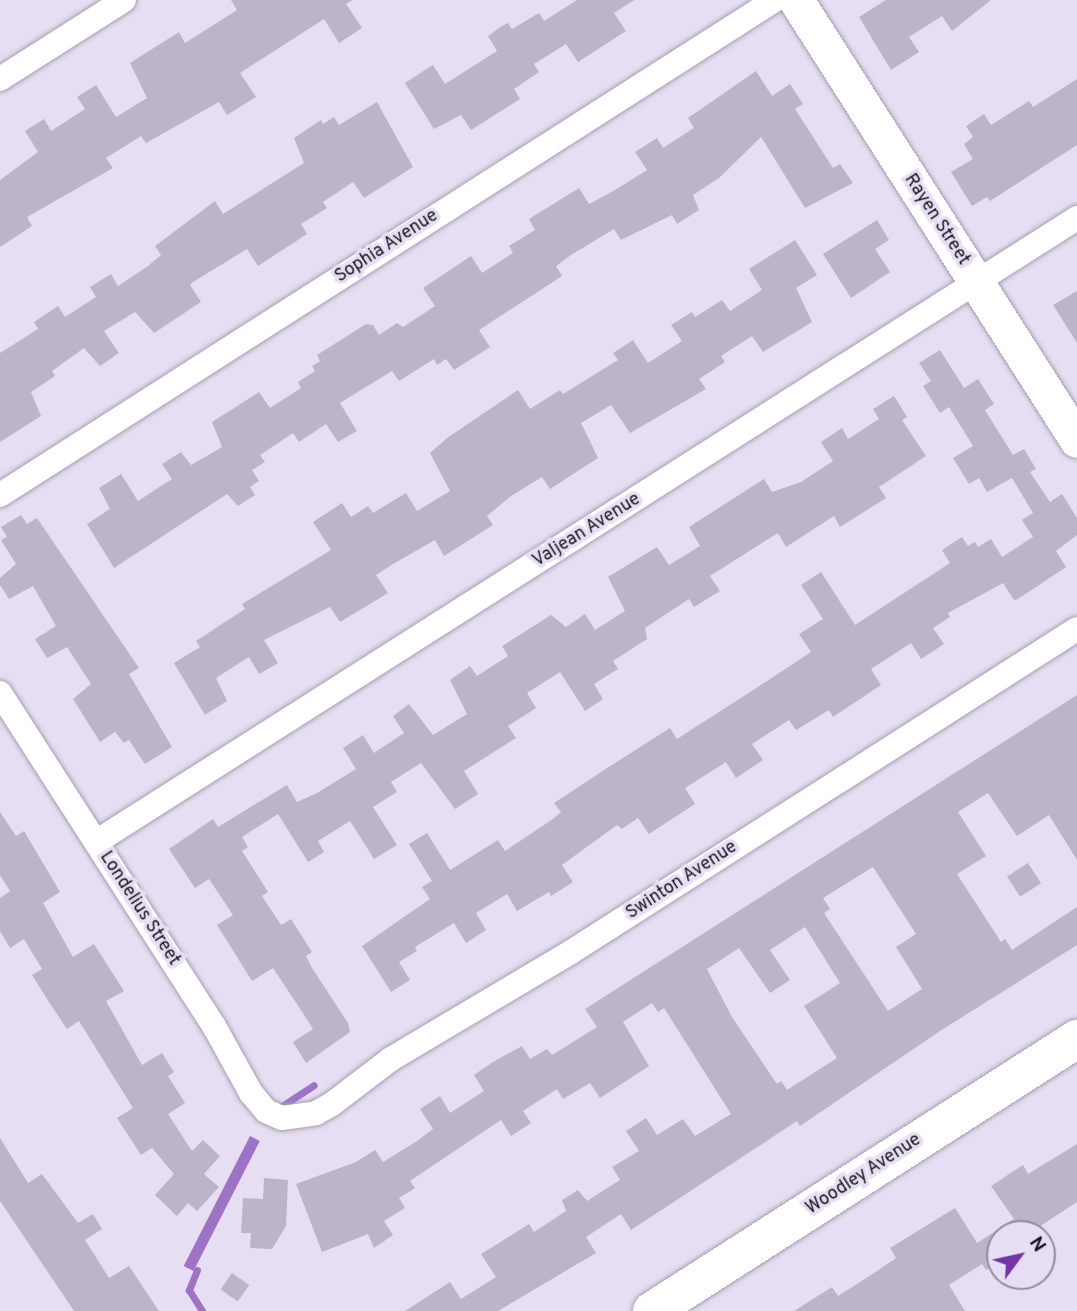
<!DOCTYPE html>
<style>
body{margin:0}
#map{position:relative;width:1077px;height:1311px;overflow:hidden;background:#e7def3;font-family:Overpass,sans-serif}
div>[style]{position:absolute}
.water>*{inset:0;background:#9d74c5;transform-origin:0 0}
.stream>*{height:7px;margin:-3.5px;padding:0 3.5px;transform-origin:3.5px;border-radius:3.5px;background:#9d74c5}
.building>*{inset:0;background:#bdb4c8;transform-origin:0 0}
.roads{filter:drop-shadow(0 0 2px #a79eb2) drop-shadow(0 0 2px #a79eb2)}
.street>*{height:24px;margin:-12px;padding:0 12px;transform-origin:12px;border-radius:12px;background:#fff}
.secondary>*{height:35px;margin:-17.5px;padding:0 17.5px;transform-origin:17.5px;border-radius:17.5px;background:#fff}
.primary>*{height:38px;margin:-19px;padding:0 19px;transform-origin:19px;border-radius:19px;background:#fff}
span{translate:-50% -50%;white-space:nowrap;text-align:center;line-height:1.15;-webkit-text-stroke:7px #e7def3;paint-order:stroke}
.street-label{font-size:18px;color:#17141b}
.north{position:absolute;left:986px;top:1220px;width:70px;height:70px;box-sizing:border-box;background:#e7def3;border:2px solid #948d9d;border-radius:50%;rotate:57deg;font-size:19px;font-weight:700;line-height:28px;text-align:center;color:#17141b}
.north::after{content:'';display:block;margin:auto;width:24px;height:32px;background:#7433a7;clip-path:polygon(50% 0,100% 100%,50% 72%,0 100%)}
</style>
<div id="map">
<div class="water">
<div style="left:250px;top:1136px;width:11px;height:146px;rotate:27deg"></div>
</div>
<div class="stream">
<div style="left:276px;top:1110px;width:45px;rotate:-33.3deg"></div>
<div style="left:197px;top:1270px;width:22px;rotate:112deg"></div>
<div style="left:189px;top:1290px;width:25px;rotate:58deg"></div>
</div>
<div class="building">
<div style="clip-path:polygon(231px 0,353px 0,346px 4px,362px 28px,339px 43px,324px 19px,240px 73px,256px 97px,227px 115px,219px 102px,146px 143px,141px 136px,106px 158px,113px 168px,27px 217px,32px 226px,0 247px,0 180px,38px 152px,25px 131px,44px 119px,51px 131px,85px 109px,77px 97px,96px 85px,116px 117px,147px 98px,130px 63px,179px 32px,185px 43px,237px 10px)"></div>
<div style="clip-path:polygon(577px 0,634px 0,614px 13px,626px 31px,578px 62px,566px 44px,534px 64px,539px 72px,514px 89px,520px 99px,471px 130px,461px 115px,434px 129px,405px 83px,433px 65px,445px 84px,497px 51px,488px 36px,502px 26px,508px 23px,512px 29px,539px 13px,544px 21px)"></div>
<div style="clip-path:polygon(886px 0,991px 0,952px 31px,942px 16px,909px 37px,919px 52px,891px 70px,859px 17px)"></div>
<div style="clip-path:polygon(756px 71px,772px 96px,790px 84px,803px 104px,795px 109px,833px 168px,840px 164px,853px 183px,805px 208px,761px 137px,719px 178px,693px 195px,699px 210px,677px 224px,672px 215px,621px 240px,614px 229px,571px 255px,556px 266px,562px 276px,479px 330px,490px 347px,454px 370px,446px 359px,437px 365px,434px 359px,399px 381px,392px 371px,340px 403px,357px 431px,338px 442px,326px 424px,299px 442px,293px 433px,260px 455px,265px 462px,252px 470px,259px 481px,250px 487px,255px 495px,238px 506px,227px 494px,114px 568px,87px 524px,110px 509px,99px 488px,121px 474px,138px 501px,172px 479px,162px 464px,181px 452px,191px 465px,222px 447px,212px 422px,259px 392px,270px 408px,301px 388px,298px 382px,315px 371px,312px 366px,320px 361px,317px 355px,366px 324px,373px 325px,379px 335px,397px 323px,403px 327px,435px 306px,423px 288px,471px 256px,482px 273px,513px 253px,509px 246px,535px 230px,529px 219px,579px 188px,589px 204px,615px 190px,647px 170px,635px 152px,657px 138px,663px 148px,694px 128px,688px 118px)"></div>
<div style="clip-path:polygon(1077px 79px,1077px 145px,990px 201px,987px 197px,972px 206px,951px 172px,973px 159px,964px 144px,973px 137px,966px 126px,984px 114px,991px 125px,1029px 101px,1033px 107px)"></div>
<div style="clip-path:polygon(377px 102px,413px 167px,364px 198px,353px 182px,323px 202px,327px 208px,301px 224px,307px 234px,258px 266px,247px 249px,193px 282px,190px 285px,201px 302px,154px 333px,135px 312px,104px 331px,119px 353px,100px 366px,84px 348px,52px 371px,55px 376px,31px 392px,41px 416px,0 442px,0 353px,38px 329px,34px 322px,58px 306px,65px 317px,96px 297px,90px 287px,111px 274px,118px 286px,148px 266px,161px 255px,155px 246px,215px 201px,223px 214px,304px 163px,294px 138px,321px 120px,323px 124px,334px 117px,339px 125px)"></div>
<div style="clip-path:polygon(877px 220px,889px 240px,875px 249px,890px 272px,851px 298px,823px 254px)"></div>
<div style="clip-path:polygon(795px 240px,817px 275px,796px 288px,812px 322px,763px 352px,752px 336px,721px 356px,725px 362px,699px 379px,706px 389px,630px 433px,611px 405px,581px 423px,598px 458px,550px 489px,542px 477px,511px 496px,487px 516px,493px 525px,444px 556px,435px 540px,393px 564px,376px 575px,388px 593px,340px 622px,330px 607px,264px 640px,278px 663px,259px 674px,249px 657px,216px 678px,227px 701px,205px 715px,174px 663px,200px 647px,196px 641px,245px 609px,242px 604px,331px 550px,313px 522px,342px 503px,351px 517px,368px 506px,373px 513px,406px 493px,417px 511px,450px 491px,430px 453px,447px 438px,518px 390px,530px 409px,560px 390px,563px 394px,618px 360px,613px 353px,633px 340px,648px 363px,682px 341px,671px 325px,692px 312px,695px 317px,722px 300px,730px 311px,762px 290px,749px 269px)"></div>
<div style="clip-path:polygon(1077px 291px,1077px 343px,1053px 305px)"></div>
<div style="clip-path:polygon(940px 350px,964px 388px,978px 379px,994px 404px,985px 410px,1013px 455px,1024px 449px,1036px 469px,1030px 472px,1050px 502px,1062px 494px,1077px 518px,1077px 535px,1056px 551px,1066px 567px,1018px 599px,1014px 600px,1003px 583px,948px 613px,950px 617px,933px 628px,944px 644px,921px 659px,911px 643px,871px 669px,881px 685px,833px 717px,829px 710px,796px 730px,789px 720px,752px 744px,763px 760px,736px 778px,726px 762px,685px 788px,695px 804px,649px 834px,638px 818px,622px 829px,617px 825px,562px 865px,573px 882px,551px 896px,549px 892px,517px 911px,507px 894px,476px 913px,486px 930px,466px 943px,454px 923px,415px 947px,417px 951px,399px 962px,410px 980px,391px 992px,362px 946px,430px 899px,422px 887px,432px 881px,409px 844px,427px 833px,450px 870px,498px 840px,505px 851px,553px 819px,561px 812px,554px 803px,601px 772px,670px 728px,677px 739px,764px 683px,811px 652px,799px 634px,823px 619px,801px 585px,821px 572px,855px 625px,950px 563px,942px 550px,962px 537px,968px 546px,975px 542px,978px 547px,991px 539px,1002px 557px,1033px 537px,1022px 520px,1033px 513px,1012px 478px,987px 492px,979px 478px,969px 484px,953px 458px,973px 446px,949px 407px,940px 413px,923px 386px,931px 381px,919px 363px)"></div>
<div style="clip-path:polygon(894px 396px,907px 417px,902px 420px,926px 456px,879px 487px,886px 498px,840px 527px,834px 516px,786px 547px,778px 533px,710px 576px,720px 591px,694px 607px,689px 599px,645px 628px,647px 639px,613px 661px,618px 669px,594px 684px,603px 699px,585px 711px,560px 672px,527px 693px,536px 708px,508px 726px,516px 738px,464px 771px,478px 794px,455px 809px,421px 763px,391px 782px,397px 792px,373px 807px,397px 845px,374px 859px,350px 821px,318px 841px,324px 852px,308px 862px,278px 814px,242px 837px,248px 847px,242px 851px,268px 892px,262px 896px,281px 925px,291px 919px,312px 952px,306px 956px,312px 968px,348px 1023px,350px 1032px,306px 1063px,293px 1042px,313px 1029px,303px 1013px,273px 968px,252px 981px,217px 925px,233px 915px,209px 879px,195px 888px,169px 849px,213px 819px,218px 827px,287px 785px,297px 802px,317px 793px,356px 769px,343px 748px,363px 735px,374px 753px,404px 733px,393px 716px,409px 704px,433px 735px,467px 714px,450px 680px,470px 666px,477px 676px,508px 656px,502px 646px,551px 615px,566px 627px,585px 614px,595px 630px,625px 611px,608px 577px,657px 547px,669px 565px,700px 546px,689px 527px,764px 479px,772px 492px,801px 482px,833px 461px,821px 442px,842px 428px,848px 439px,879px 419px,873px 409px)"></div>
<div style="clip-path:polygon(21px 515px,27px 524px,37px 518px,139px 668px,129px 674px,172px 747px,145px 764px,129px 740px,124px 743px,115px 732px,100px 742px,73px 699px,91px 684px,67px 647px,47px 658px,35px 639px,56px 626px,33px 586px,9px 599px,0 585px,0 578px,16px 564px,1px 540px,7px 537px,1px 527px)"></div>
<div style="clip-path:polygon(evenodd,1077px 695px,1077px 860px,1049px 815px,1017px 836px,988px 793px,958px 812px,986px 856px,957px 874px,1001px 942px,1005px 939px,1012px 950px,1077px 907px,1077px 945px,940px 1031px,800px 1126px,797px 1121px,631px 1230px,621px 1214px,586px 1237px,596px 1253px,498px 1311px,405px 1311px,450px 1282px,461px 1299px,496px 1277px,481px 1254px,529px 1224px,534px 1232px,566px 1211px,562px 1200px,578px 1190px,587px 1201px,620px 1180px,612px 1167px,639px 1151px,626px 1131px,646px 1118px,657px 1135px,683px 1119px,695px 1136px,731px 1114px,664px 1008px,658px 1012px,652px 1003px,623px 1022px,649px 1066px,600px 1098px,590px 1083px,563px 1099px,557px 1089px,523px 1111px,531px 1123px,511px 1136px,501px 1120px,410px 1181px,415px 1188px,399px 1198px,405px 1208px,384px 1221px,393px 1235px,374px 1248px,368px 1234px,322px 1252px,296px 1184px,356px 1162px,375px 1150px,383px 1162px,417px 1141px,433px 1129px,420px 1109px,440px 1096px,450px 1113px,484px 1091px,474px 1075px,493px 1062px,522px 1046px,530px 1059px,547px 1049px,552px 1055px,597px 1027px,585px 1009px,1077px 695px,873px 867px,916px 934px,896px 947px,922px 989px,888px 1011px,824px 913px,830px 909px,823px 898px,873px 867px,1077px 695px,805px 927px,840px 983px,804px 1006px,837px 1058px,787px 1090px,781px 1081px,777px 1084px,732px 1017px,707px 969px,739px 948px,770px 993px,790px 980px,770px 950px,805px 927px)"></div>
<div style="clip-path:polygon(0 812px,16px 836px,24px 831px,60px 892px,43px 903px,73px 957px,94px 944px,124px 991px,106px 1001px,142px 1065px,162px 1053px,174px 1072px,168px 1076px,185px 1103px,168px 1114px,192px 1151px,203px 1140px,220px 1156px,204px 1174px,219px 1187px,197px 1211px,188px 1203px,177px 1216px,155px 1195px,174px 1174px,152px 1148px,141px 1155px,117px 1118px,133px 1108px,79px 1021px,67px 1029px,47px 999px,32px 975px,42px 969px,24px 939px,10px 948px,0 931px,0 898px,10px 891px,0 875px)"></div>
<div style="left:1028px;top:863px;width:24px;height:25px;rotate:57deg"></div>
<div style="clip-path:polygon(0 1138px,28px 1183px,42px 1174px,78px 1223px,93px 1214px,102px 1229px,85px 1240px,109px 1278px,129px 1266px,159px 1311px,74px 1311px,0 1201px)"></div>
<div style="clip-path:polygon(1077px 1144px,1077px 1202px,1028px 1234px,1000px 1234px,1000px 1261px,986px 1270px,982px 1264px,949px 1285px,965px 1311px,794px 1311px,832px 1287px,838px 1296px,871px 1275px,896px 1258px,890px 1248px,955px 1208px,977px 1243px,1014px 1219px,991px 1186px,1023px 1165px,1028px 1174px)"></div>
<div style="clip-path:polygon(264px 1178px,288px 1180px,286px 1226px,272px 1249px,250px 1248px,251px 1233px,241px 1233px,243px 1198px,263px 1199px)"></div>
<div style="left:232px;top:1273px;width:21px;height:20px;rotate:35deg"></div>
</div>
<div class="roads">
<div class="street">
<div style="left:0;top:79px;width:147px;rotate:-32.5deg"></div>
<div style="left:0;top:495px;width:920px;rotate:-32.57deg"></div>
<div style="left:0;top:693px;width:396px;rotate:57.3deg"></div>
<div style="left:214px;top:1026px;width:77px;rotate:61.1deg"></div>
<div style="left:251px;top:1093px;width:23px;rotate:50deg"></div>
<div style="left:266px;top:1111px;width:17px;rotate:24deg"></div>
<div style="left:282px;top:1118px;width:34px;rotate:-8deg"></div>
<div style="left:316px;top:1113px;width:18px;rotate:-29deg"></div>
<div style="left:332px;top:1104px;width:74px;rotate:-37.3deg"></div>
<div style="left:391px;top:1059px;width:209px;rotate:-30.7deg"></div>
<div style="left:571px;top:952px;width:600px;rotate:-32.55deg"></div>
<div style="left:96px;top:842px;width:1163px;rotate:-32.46deg"></div>
</div>
<div class="secondary">
<div style="left:796px;top:0;width:522px;rotate:57.44deg"></div>
</div>
<div class="primary">
<div style="left:652px;top:1311px;width:505px;rotate:-32.62deg"></div>
</div>
</div>
<div class="street-label">
<span style="left:936px;top:220px;rotate:57deg">Rayen Street</span>
<span style="left:387px;top:247px;rotate:-33deg">Sophia Avenue</span>
<span style="left:587px;top:531px;rotate:-32deg">Valjean Avenue</span>
<span style="left:682px;top:881px;rotate:-33deg">Swinton Avenue</span>
<span style="left:139px;top:909px;rotate:57deg">Londelius Street</span>
<span style="left:864px;top:1175px;rotate:-33deg">Woodley Avenue</span>
</div>
<div class="north">N</div>
</div>
